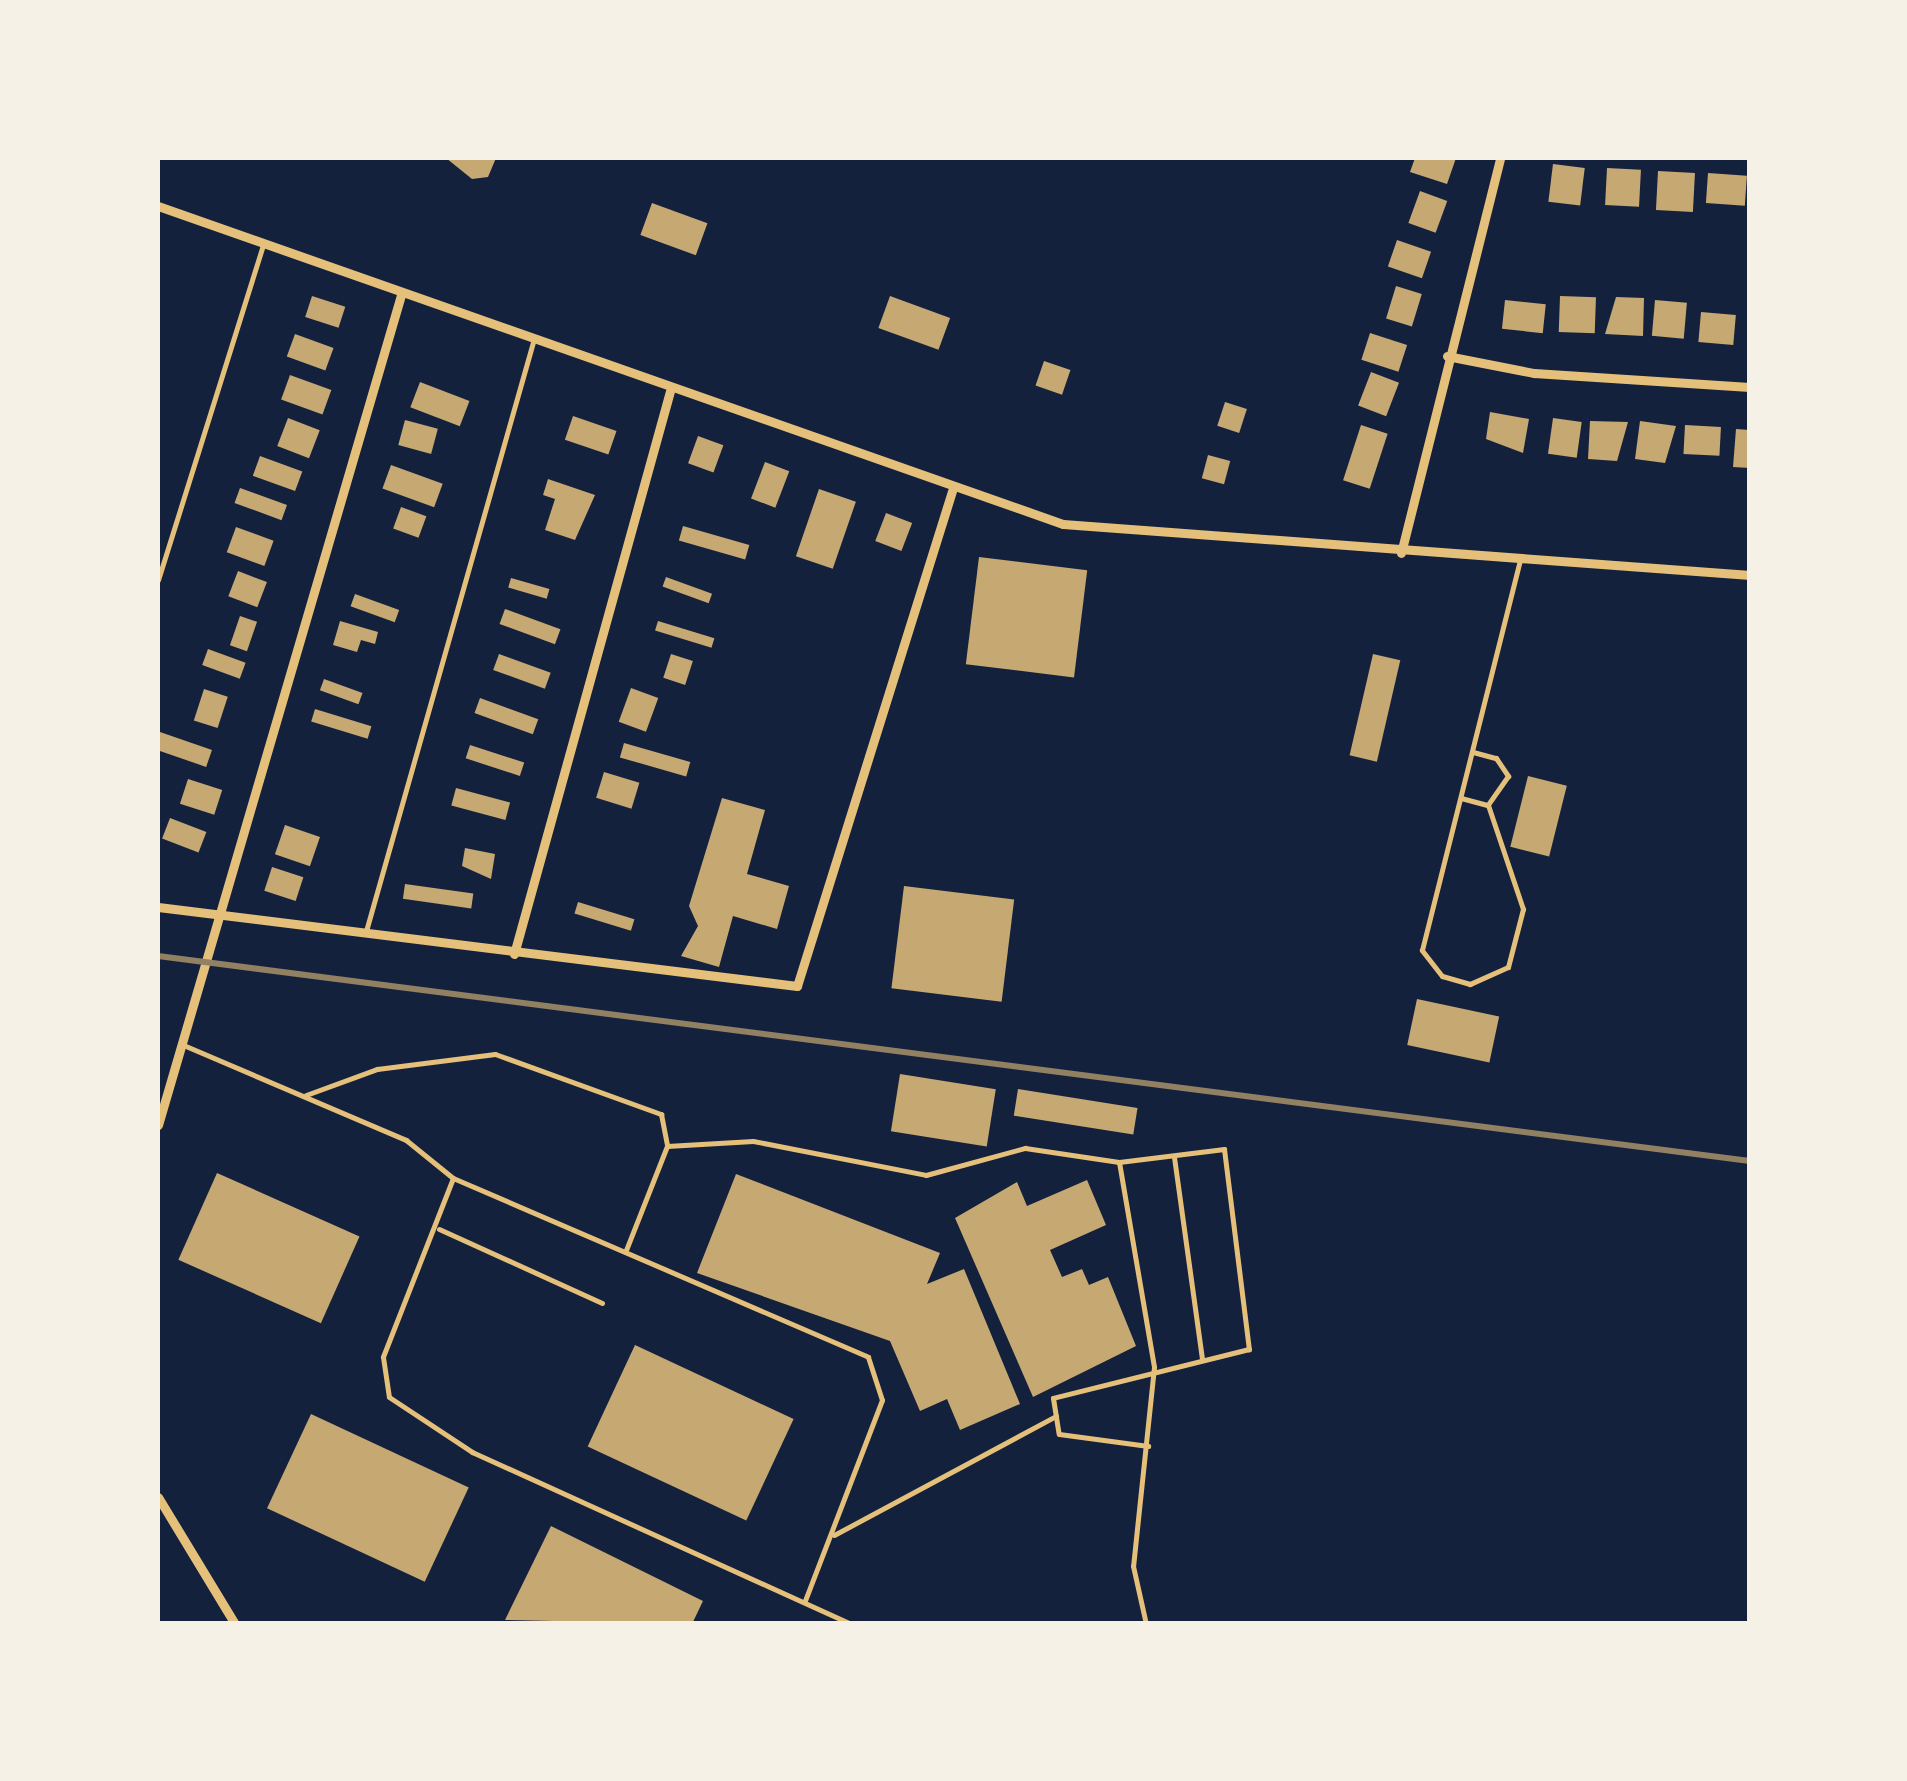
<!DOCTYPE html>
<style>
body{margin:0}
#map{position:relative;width:1907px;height:1781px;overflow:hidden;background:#14213d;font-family:"IBM Plex Sans",sans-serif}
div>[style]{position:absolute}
.building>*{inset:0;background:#c6a872;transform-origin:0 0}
.service>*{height:5px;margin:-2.5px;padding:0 2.5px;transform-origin:2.5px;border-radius:2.5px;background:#e5c07b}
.minor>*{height:9px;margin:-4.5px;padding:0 4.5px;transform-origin:4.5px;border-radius:4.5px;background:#e5c07b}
.rail>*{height:6px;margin:-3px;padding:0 3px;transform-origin:3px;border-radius:3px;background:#918062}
span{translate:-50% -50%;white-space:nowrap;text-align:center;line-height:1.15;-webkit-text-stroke:10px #f6f1e7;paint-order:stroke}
.frame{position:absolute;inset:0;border:160px solid #f6f1e7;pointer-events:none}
</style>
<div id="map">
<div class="building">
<div style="clip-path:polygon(446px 158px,496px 158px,488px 177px,472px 179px)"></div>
<div style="clip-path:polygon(1415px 158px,1456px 158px,1447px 184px,1410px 172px)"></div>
<div style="left:1553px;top:164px;width:32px;height:38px;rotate:7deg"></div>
<div style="left:1607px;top:168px;width:34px;height:37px;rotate:3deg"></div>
<div style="left:1658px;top:171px;width:37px;height:39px;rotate:3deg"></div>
<div style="left:1708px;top:173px;width:39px;height:30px;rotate:4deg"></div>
<div style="left:1420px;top:191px;width:29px;height:34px;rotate:20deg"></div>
<div style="left:652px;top:203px;width:59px;height:34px;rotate:20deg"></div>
<div style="left:1397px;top:240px;width:36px;height:28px;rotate:19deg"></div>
<div style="left:1396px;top:286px;width:27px;height:34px;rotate:17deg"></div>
<div style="left:312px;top:296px;width:35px;height:22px;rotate:18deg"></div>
<div style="left:890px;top:296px;width:64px;height:34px;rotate:20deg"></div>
<div style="left:1560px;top:296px;width:36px;height:36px;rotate:2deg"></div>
<div style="clip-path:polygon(1616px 297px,1644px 298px,1643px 336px,1605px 334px)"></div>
<div style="left:1505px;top:300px;width:41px;height:29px;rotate:6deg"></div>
<div style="left:1655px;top:300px;width:32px;height:36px;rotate:5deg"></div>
<div style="left:1701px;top:312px;width:35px;height:30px;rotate:5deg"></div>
<div style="left:1370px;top:333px;width:39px;height:28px;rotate:18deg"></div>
<div style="left:295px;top:334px;width:41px;height:24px;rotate:20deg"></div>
<div style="left:1044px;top:361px;width:28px;height:26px;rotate:19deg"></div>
<div style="left:1371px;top:372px;width:30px;height:36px;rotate:21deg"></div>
<div style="left:290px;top:375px;width:44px;height:26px;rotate:20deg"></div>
<div style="left:420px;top:382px;width:53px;height:27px;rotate:21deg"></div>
<div style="left:1225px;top:402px;width:23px;height:25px;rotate:18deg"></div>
<div style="clip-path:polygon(1490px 412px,1529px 419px,1523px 453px,1486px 439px)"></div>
<div style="left:573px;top:416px;width:46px;height:25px;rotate:19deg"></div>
<div style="left:288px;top:418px;width:34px;height:30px;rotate:21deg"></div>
<div style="left:1553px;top:418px;width:29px;height:36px;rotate:8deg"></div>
<div style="left:405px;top:420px;width:34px;height:26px;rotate:15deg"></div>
<div style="clip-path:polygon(1590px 421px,1628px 422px,1617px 461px,1588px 459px)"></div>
<div style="clip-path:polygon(1640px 421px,1676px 426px,1665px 463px,1635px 459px)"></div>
<div style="left:1361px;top:425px;width:28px;height:58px;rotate:18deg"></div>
<div style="left:1685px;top:425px;width:36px;height:29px;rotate:3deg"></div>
<div style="clip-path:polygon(1736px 429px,1750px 430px,1750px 468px,1733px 467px)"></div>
<div style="left:698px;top:436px;width:27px;height:29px;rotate:20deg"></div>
<div style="left:1208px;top:455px;width:23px;height:24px;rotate:15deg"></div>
<div style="left:260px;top:456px;width:45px;height:21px;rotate:20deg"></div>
<div style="left:765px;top:462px;width:26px;height:39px;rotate:21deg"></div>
<div style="left:391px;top:465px;width:55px;height:25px;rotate:20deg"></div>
<div style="clip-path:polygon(548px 479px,595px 495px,575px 540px,545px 530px,555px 499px,543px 495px)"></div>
<div style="left:240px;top:488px;width:50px;height:16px;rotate:20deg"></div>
<div style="left:819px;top:489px;width:39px;height:71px;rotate:19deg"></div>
<div style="left:401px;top:507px;width:27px;height:23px;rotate:20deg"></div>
<div style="left:886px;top:513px;width:28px;height:30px;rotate:21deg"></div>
<div style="left:683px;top:526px;width:69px;height:15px;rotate:16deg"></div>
<div style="left:236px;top:527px;width:40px;height:27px;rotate:20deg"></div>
<div style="left:979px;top:557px;width:109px;height:108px;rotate:7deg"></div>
<div style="left:238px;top:571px;width:31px;height:27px;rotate:21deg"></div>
<div style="left:666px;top:577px;width:49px;height:10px;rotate:20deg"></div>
<div style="left:511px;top:578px;width:40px;height:10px;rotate:16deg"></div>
<div style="left:355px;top:594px;width:47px;height:13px;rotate:20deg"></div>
<div style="left:505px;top:609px;width:59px;height:16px;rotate:20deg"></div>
<div style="left:240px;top:616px;width:18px;height:31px;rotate:19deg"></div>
<div style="clip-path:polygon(340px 621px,378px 632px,375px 644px,361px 640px,357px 652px,333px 645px)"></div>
<div style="left:658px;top:621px;width:59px;height:10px;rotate:17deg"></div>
<div style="left:208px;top:649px;width:40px;height:17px;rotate:20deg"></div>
<div style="left:499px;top:654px;width:55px;height:17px;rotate:20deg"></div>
<div style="left:671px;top:654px;width:23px;height:25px;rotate:18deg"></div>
<div style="left:1373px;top:654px;width:28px;height:104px;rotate:13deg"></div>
<div style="left:324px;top:679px;width:41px;height:12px;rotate:20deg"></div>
<div style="left:631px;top:688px;width:29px;height:36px;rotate:20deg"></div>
<div style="left:204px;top:689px;width:25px;height:33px;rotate:18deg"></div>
<div style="left:480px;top:698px;width:62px;height:16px;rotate:20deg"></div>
<div style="left:315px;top:709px;width:59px;height:13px;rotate:17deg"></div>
<div style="left:160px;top:732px;width:55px;height:18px;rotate:19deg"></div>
<div style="left:624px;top:743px;width:69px;height:15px;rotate:16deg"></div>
<div style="left:470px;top:745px;width:57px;height:14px;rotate:18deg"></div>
<div style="left:604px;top:772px;width:37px;height:27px;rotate:17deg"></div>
<div style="left:1528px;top:776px;width:40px;height:73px;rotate:14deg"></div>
<div style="left:188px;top:779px;width:36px;height:26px;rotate:18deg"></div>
<div style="left:456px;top:788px;width:56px;height:18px;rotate:15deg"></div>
<div style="clip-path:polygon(722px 798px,765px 810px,747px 874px,789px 886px,777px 929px,733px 916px,719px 967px,681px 956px,698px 926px,689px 906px)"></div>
<div style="left:170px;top:818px;width:39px;height:22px;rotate:21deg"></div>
<div style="left:285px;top:825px;width:37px;height:31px;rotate:19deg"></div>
<div style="clip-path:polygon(465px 848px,495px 854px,491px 879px,462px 866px)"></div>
<div style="left:272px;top:867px;width:33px;height:25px;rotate:18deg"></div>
<div style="left:405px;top:884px;width:69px;height:15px;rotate:8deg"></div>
<div style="left:904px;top:886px;width:111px;height:103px;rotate:7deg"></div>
<div style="left:578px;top:902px;width:59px;height:12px;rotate:17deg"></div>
<div style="left:1417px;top:999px;width:84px;height:47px;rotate:12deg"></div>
<div style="left:900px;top:1074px;width:97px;height:58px;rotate:9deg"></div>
<div style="left:1018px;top:1089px;width:121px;height:27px;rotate:9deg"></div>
<div style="left:217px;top:1173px;width:156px;height:95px;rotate:24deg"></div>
<div style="clip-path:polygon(736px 1174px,940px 1253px,927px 1284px,964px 1269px,1020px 1404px,960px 1430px,947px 1399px,920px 1411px,890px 1341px,697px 1273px)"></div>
<div style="clip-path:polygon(1087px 1180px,1106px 1225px,1050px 1250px,1062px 1277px,1082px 1269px,1089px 1285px,1108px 1277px,1136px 1346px,1033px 1397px,955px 1218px,1017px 1182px,1027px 1206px)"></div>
<div style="left:635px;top:1345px;width:175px;height:112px;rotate:25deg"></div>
<div style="left:311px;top:1414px;width:174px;height:104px;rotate:25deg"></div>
<div style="clip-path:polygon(551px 1526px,703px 1601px,692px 1624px,505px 1620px)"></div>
</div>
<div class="service">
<div style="left:158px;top:580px;width:351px;rotate:-72.6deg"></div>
<div style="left:1473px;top:752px;width:24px;rotate:15deg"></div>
<div style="left:1496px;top:758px;width:22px;rotate:56deg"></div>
<div style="left:1508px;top:776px;width:35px;rotate:125deg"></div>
<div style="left:1461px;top:798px;width:28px;rotate:15deg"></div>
<div style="left:1488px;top:805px;width:110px;rotate:71.4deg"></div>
<div style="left:1523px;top:909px;width:60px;rotate:104.5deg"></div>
<div style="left:1508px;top:967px;width:42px;rotate:155.9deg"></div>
<div style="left:1470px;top:984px;width:29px;rotate:-164deg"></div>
<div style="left:1442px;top:976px;width:33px;rotate:-128deg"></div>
<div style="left:1422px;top:950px;width:402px;rotate:-75.9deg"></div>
<div style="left:366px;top:931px;width:612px;rotate:-74.17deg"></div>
<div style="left:181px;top:1044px;width:245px;rotate:23.1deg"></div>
<div style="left:406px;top:1140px;width:60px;rotate:39deg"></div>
<div style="left:453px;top:1178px;width:452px;rotate:23.3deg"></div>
<div style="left:868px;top:1357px;width:45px;rotate:72deg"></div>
<div style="left:882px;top:1400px;width:215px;rotate:111deg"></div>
<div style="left:306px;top:1095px;width:76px;rotate:-20.1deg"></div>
<div style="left:377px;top:1069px;width:119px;rotate:-7.2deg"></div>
<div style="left:495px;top:1054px;width:177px;rotate:19.9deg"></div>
<div style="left:661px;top:1114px;width:33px;rotate:79deg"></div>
<div style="left:667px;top:1146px;width:112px;rotate:111.5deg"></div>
<div style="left:667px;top:1146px;width:86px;rotate:-3.3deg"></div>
<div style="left:753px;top:1141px;width:176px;rotate:11.1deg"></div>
<div style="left:926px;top:1175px;width:103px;rotate:-15.3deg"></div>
<div style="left:1025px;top:1148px;width:95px;rotate:8.5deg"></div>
<div style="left:1119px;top:1162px;width:106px;rotate:-7.1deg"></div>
<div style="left:1224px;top:1149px;width:202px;rotate:82.9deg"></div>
<div style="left:1249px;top:1349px;width:202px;rotate:166deg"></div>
<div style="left:1053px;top:1398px;width:36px;rotate:81deg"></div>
<div style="left:1059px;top:1434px;width:90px;rotate:7.7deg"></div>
<div style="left:1174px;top:1157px;width:204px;rotate:82.1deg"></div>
<div style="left:1119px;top:1162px;width:208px;rotate:80.3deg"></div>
<div style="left:1154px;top:1367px;width:200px;rotate:96deg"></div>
<div style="left:1133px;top:1566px;width:59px;rotate:77.4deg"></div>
<div style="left:453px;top:1178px;width:192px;rotate:111.4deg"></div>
<div style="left:383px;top:1357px;width:40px;rotate:81.5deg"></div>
<div style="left:389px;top:1397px;width:100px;rotate:33.5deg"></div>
<div style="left:472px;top:1452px;width:417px;rotate:24.4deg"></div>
<div style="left:439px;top:1229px;width:179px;rotate:24.4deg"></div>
<div style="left:834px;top:1535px;width:252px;rotate:-28.2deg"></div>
</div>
<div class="minor">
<div style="left:158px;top:206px;width:959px;rotate:19.36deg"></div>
<div style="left:1063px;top:524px;width:689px;rotate:4.25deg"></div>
<div style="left:1447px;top:356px;width:89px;rotate:11.1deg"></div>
<div style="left:1534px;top:373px;width:216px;rotate:3.7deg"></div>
<div style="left:1401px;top:553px;width:407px;rotate:-75.9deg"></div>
<div style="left:158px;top:907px;width:644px;rotate:7.05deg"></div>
<div style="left:797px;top:986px;width:519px;rotate:-72.61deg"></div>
<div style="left:514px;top:954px;width:584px;rotate:-74.51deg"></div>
<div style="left:158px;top:1125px;width:865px;rotate:-73.68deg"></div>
<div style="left:158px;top:1497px;width:149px;rotate:58.8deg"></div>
</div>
<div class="rail">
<div style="left:158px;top:956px;width:1605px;rotate:7.34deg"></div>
</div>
<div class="frame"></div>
</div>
